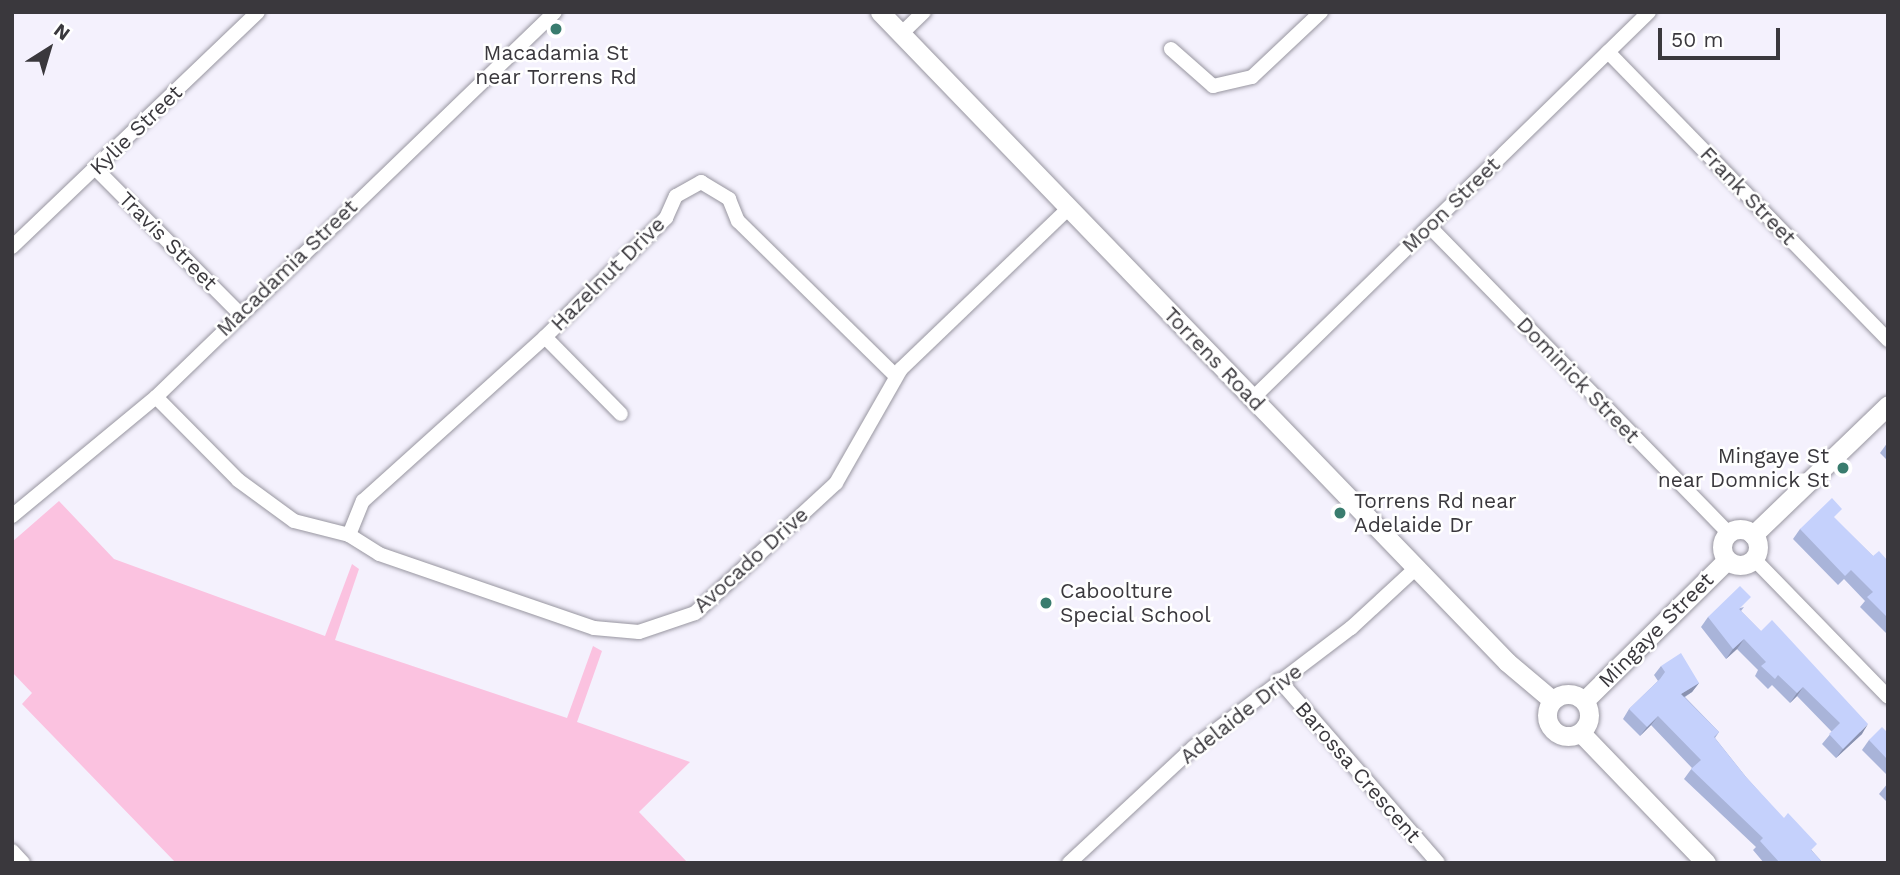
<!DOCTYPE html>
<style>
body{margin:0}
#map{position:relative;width:1900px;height:875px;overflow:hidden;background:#f4f1fd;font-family:"Work Sans",sans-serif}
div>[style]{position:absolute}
.green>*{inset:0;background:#fbc2e0}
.roads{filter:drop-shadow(0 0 2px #9896a0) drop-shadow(0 0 2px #9896a0)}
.street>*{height:14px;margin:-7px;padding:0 7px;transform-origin:7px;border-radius:7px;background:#fff}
.secondary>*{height:19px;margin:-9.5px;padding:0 9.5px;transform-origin:9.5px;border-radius:9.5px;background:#fff}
.secondary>.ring{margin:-9.5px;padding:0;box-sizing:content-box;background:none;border:19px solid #fff;border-radius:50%}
.wall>*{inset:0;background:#a9b4d9}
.shaded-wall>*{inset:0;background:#8a92b0}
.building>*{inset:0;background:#c5d1fc}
.dots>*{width:19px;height:19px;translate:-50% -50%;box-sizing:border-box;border:4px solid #fff;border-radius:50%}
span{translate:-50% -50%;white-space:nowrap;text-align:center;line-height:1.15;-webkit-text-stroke:5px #fff;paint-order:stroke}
.poi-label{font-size:21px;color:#3a383d}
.right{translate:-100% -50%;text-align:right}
.left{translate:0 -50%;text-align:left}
.street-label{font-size:21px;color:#3a383d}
.frame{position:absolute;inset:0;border:14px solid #3a383d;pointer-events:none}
.north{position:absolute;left:14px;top:14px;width:70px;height:70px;-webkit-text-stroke:5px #fff;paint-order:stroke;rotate:37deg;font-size:19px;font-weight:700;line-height:28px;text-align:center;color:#3a383d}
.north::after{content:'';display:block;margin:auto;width:24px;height:32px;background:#3a383d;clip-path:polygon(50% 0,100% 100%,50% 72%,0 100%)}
.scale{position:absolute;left:1658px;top:28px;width:122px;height:32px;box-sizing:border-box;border:4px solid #3a383d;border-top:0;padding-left:9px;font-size:21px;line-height:24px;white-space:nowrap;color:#3a383d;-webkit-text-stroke:5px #fff;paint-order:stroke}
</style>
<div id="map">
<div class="green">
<div style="clip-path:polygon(59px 501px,114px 559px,325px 636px,352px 564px,359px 569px,335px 640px,567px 718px,593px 646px,602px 651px,577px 722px,690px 762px,639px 812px,688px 863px,176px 863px,22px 704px,32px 693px,12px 672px,12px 542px)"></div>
</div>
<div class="roads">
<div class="street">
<div style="left:901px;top:34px;width:32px;rotate:-44deg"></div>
<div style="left:1171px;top:49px;width:56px;rotate:41.4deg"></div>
<div style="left:1213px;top:86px;width:40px;rotate:-13deg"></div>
<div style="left:1252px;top:77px;width:95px;rotate:-43.3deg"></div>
<div style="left:1608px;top:52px;width:402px;rotate:45.8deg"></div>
<div style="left:96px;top:169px;width:203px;rotate:45.2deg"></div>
<div style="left:1429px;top:226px;width:429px;rotate:45.7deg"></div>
<div style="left:12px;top:247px;width:340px;rotate:-43.7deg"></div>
<div style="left:545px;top:337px;width:108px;rotate:45.4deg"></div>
<div style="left:156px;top:397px;width:117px;rotate:45.3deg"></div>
<div style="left:238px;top:480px;width:69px;rotate:36.2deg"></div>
<div style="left:294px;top:521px;width:57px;rotate:14.3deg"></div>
<div style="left:349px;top:535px;width:36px;rotate:32deg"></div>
<div style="left:379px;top:554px;width:227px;rotate:19deg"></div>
<div style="left:594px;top:628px;width:45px;rotate:5.1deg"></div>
<div style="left:639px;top:632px;width:59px;rotate:-18.7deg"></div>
<div style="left:695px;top:613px;width:192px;rotate:-42.7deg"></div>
<div style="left:836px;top:483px;width:131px;rotate:-60.3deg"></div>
<div style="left:901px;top:369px;width:231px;rotate:-43.8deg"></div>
<div style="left:1253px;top:398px;width:553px;rotate:-44.27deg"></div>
<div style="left:12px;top:516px;width:187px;rotate:-39.6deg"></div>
<div style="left:156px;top:397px;width:554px;rotate:-43.98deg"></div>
<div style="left:349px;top:535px;width:37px;rotate:-68deg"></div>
<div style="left:363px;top:501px;width:245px;rotate:-42deg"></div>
<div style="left:545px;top:337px;width:170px;rotate:-44.5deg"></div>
<div style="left:666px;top:218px;width:24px;rotate:-66deg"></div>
<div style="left:676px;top:196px;width:29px;rotate:-29deg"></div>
<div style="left:701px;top:182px;width:33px;rotate:31deg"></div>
<div style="left:729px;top:199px;width:24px;rotate:68deg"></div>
<div style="left:738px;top:221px;width:221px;rotate:44.5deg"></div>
<div style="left:1754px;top:559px;width:192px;rotate:45.8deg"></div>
<div style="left:1279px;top:680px;width:242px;rotate:49deg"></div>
<div style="left:12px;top:851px;width:16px;rotate:47deg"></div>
<div style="left:1069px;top:863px;width:171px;rotate:-42.9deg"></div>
<div style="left:1194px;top:747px;width:197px;rotate:-37.2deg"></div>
<div style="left:1351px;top:628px;width:88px;rotate:-42.7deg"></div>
</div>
<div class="secondary">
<div style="left:880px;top:12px;width:903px;rotate:46.03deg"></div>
<div style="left:1507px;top:662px;width:59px;rotate:40.2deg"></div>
<div class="ring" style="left:1722px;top:529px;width:17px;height:17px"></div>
<div style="left:1753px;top:535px;width:187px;rotate:-43.9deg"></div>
<div class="ring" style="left:1547px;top:694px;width:23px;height:23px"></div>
<div style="left:1584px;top:701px;width:201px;rotate:-44.6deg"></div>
<div style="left:1581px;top:733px;width:180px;rotate:46.1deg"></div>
</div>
</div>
<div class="wall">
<div style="clip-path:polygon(1888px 442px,1888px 461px,1880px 453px)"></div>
<div style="clip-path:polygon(1835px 519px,1873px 556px,1888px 561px,1888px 635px,1860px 607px,1865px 601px,1844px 579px,1838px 585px,1793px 539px,1800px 529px)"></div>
<div style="clip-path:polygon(1744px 607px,1741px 611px,1862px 734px,1836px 758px,1822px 744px,1832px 732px,1797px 696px,1790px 703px,1772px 685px,1768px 689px,1755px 676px,1758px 670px,1737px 649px,1726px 659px,1701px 627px,1708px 617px)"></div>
<div style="clip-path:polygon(1661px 666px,1699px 683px,1692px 692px,1685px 697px,1719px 732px,1715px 738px,1746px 777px,1823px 863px,1764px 863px,1753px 850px,1756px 847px,1684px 779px,1692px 768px,1651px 725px,1640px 736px,1623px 719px,1629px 709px,1658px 681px,1654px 675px)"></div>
<div style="clip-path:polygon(1888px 733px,1888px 776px,1862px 750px,1869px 740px)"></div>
<div style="clip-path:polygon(1888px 783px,1888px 803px,1879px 794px)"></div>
</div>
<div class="shaded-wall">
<div style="clip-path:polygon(1744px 639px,1737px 649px,1726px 659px,1733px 649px)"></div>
<div style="clip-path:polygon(1699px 683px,1692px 692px,1674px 703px,1681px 694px)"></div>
<div style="clip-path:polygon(1803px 687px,1797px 696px,1790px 703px,1797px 693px)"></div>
<div style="clip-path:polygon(1658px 716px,1651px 725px,1640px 736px,1647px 727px)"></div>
<div style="clip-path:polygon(1868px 724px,1862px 734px,1836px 758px,1843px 749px)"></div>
</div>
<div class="building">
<div style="clip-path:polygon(1832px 498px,1842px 509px,1834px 517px,1873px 556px,1879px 551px,1888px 561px,1888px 618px,1867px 597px,1873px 592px,1851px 570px,1845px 576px,1800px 529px)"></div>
<div style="clip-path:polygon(1740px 586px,1751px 597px,1739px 609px,1761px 631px,1772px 620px,1868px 724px,1843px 749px,1829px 734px,1840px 723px,1803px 687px,1797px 693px,1778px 675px,1775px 679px,1761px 666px,1766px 662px,1744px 639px,1733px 649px,1708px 617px)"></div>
<div style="clip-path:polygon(1681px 653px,1699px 683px,1681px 694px,1719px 732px,1714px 737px,1746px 777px,1784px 818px,1788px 813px,1817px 844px,1811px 850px,1823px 863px,1780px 863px,1760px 841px,1763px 838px,1691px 769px,1701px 760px,1658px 716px,1647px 727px,1629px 709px,1660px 679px,1665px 672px,1661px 666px)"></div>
<div style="clip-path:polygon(1882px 727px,1888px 733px,1888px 760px,1869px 740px)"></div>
</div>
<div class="dots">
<div style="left:556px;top:29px;background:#397c6e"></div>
<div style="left:1843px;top:468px;background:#397c6e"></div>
<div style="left:1340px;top:513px;background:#397c6e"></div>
<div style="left:1046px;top:603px;background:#397c6e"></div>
</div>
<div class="poi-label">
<span style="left:556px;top:65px">Macadamia St<br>near Torrens Rd</span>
<span class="right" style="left:1829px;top:468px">Mingaye St<br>near Domnick St</span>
<span class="left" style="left:1354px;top:513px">Torrens Rd near<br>Adelaide Dr</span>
<span class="left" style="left:1060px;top:603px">Caboolture<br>Special School</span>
</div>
<div class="street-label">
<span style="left:136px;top:130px;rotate:-44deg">Kylie Street</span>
<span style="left:1748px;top:196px;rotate:46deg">Frank Street</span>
<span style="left:1451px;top:205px;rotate:-44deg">Moon Street</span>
<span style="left:168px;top:241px;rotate:45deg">Travis Street</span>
<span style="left:287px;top:268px;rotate:-44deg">Macadamia Street</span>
<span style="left:608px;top:274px;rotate:-45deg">Hazelnut Drive</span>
<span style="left:1214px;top:359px;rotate:46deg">Torrens Road</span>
<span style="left:1578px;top:380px;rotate:46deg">Dominick Street</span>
<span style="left:751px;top:560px;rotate:-42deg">Avocado Drive</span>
<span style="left:1656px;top:630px;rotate:-45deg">Mingaye Street</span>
<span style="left:1241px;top:714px;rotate:-38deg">Adelaide Drive</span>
<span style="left:1358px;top:772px;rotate:49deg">Barossa Crescent</span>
</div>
<div class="frame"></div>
<div class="north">N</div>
<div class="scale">50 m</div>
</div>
